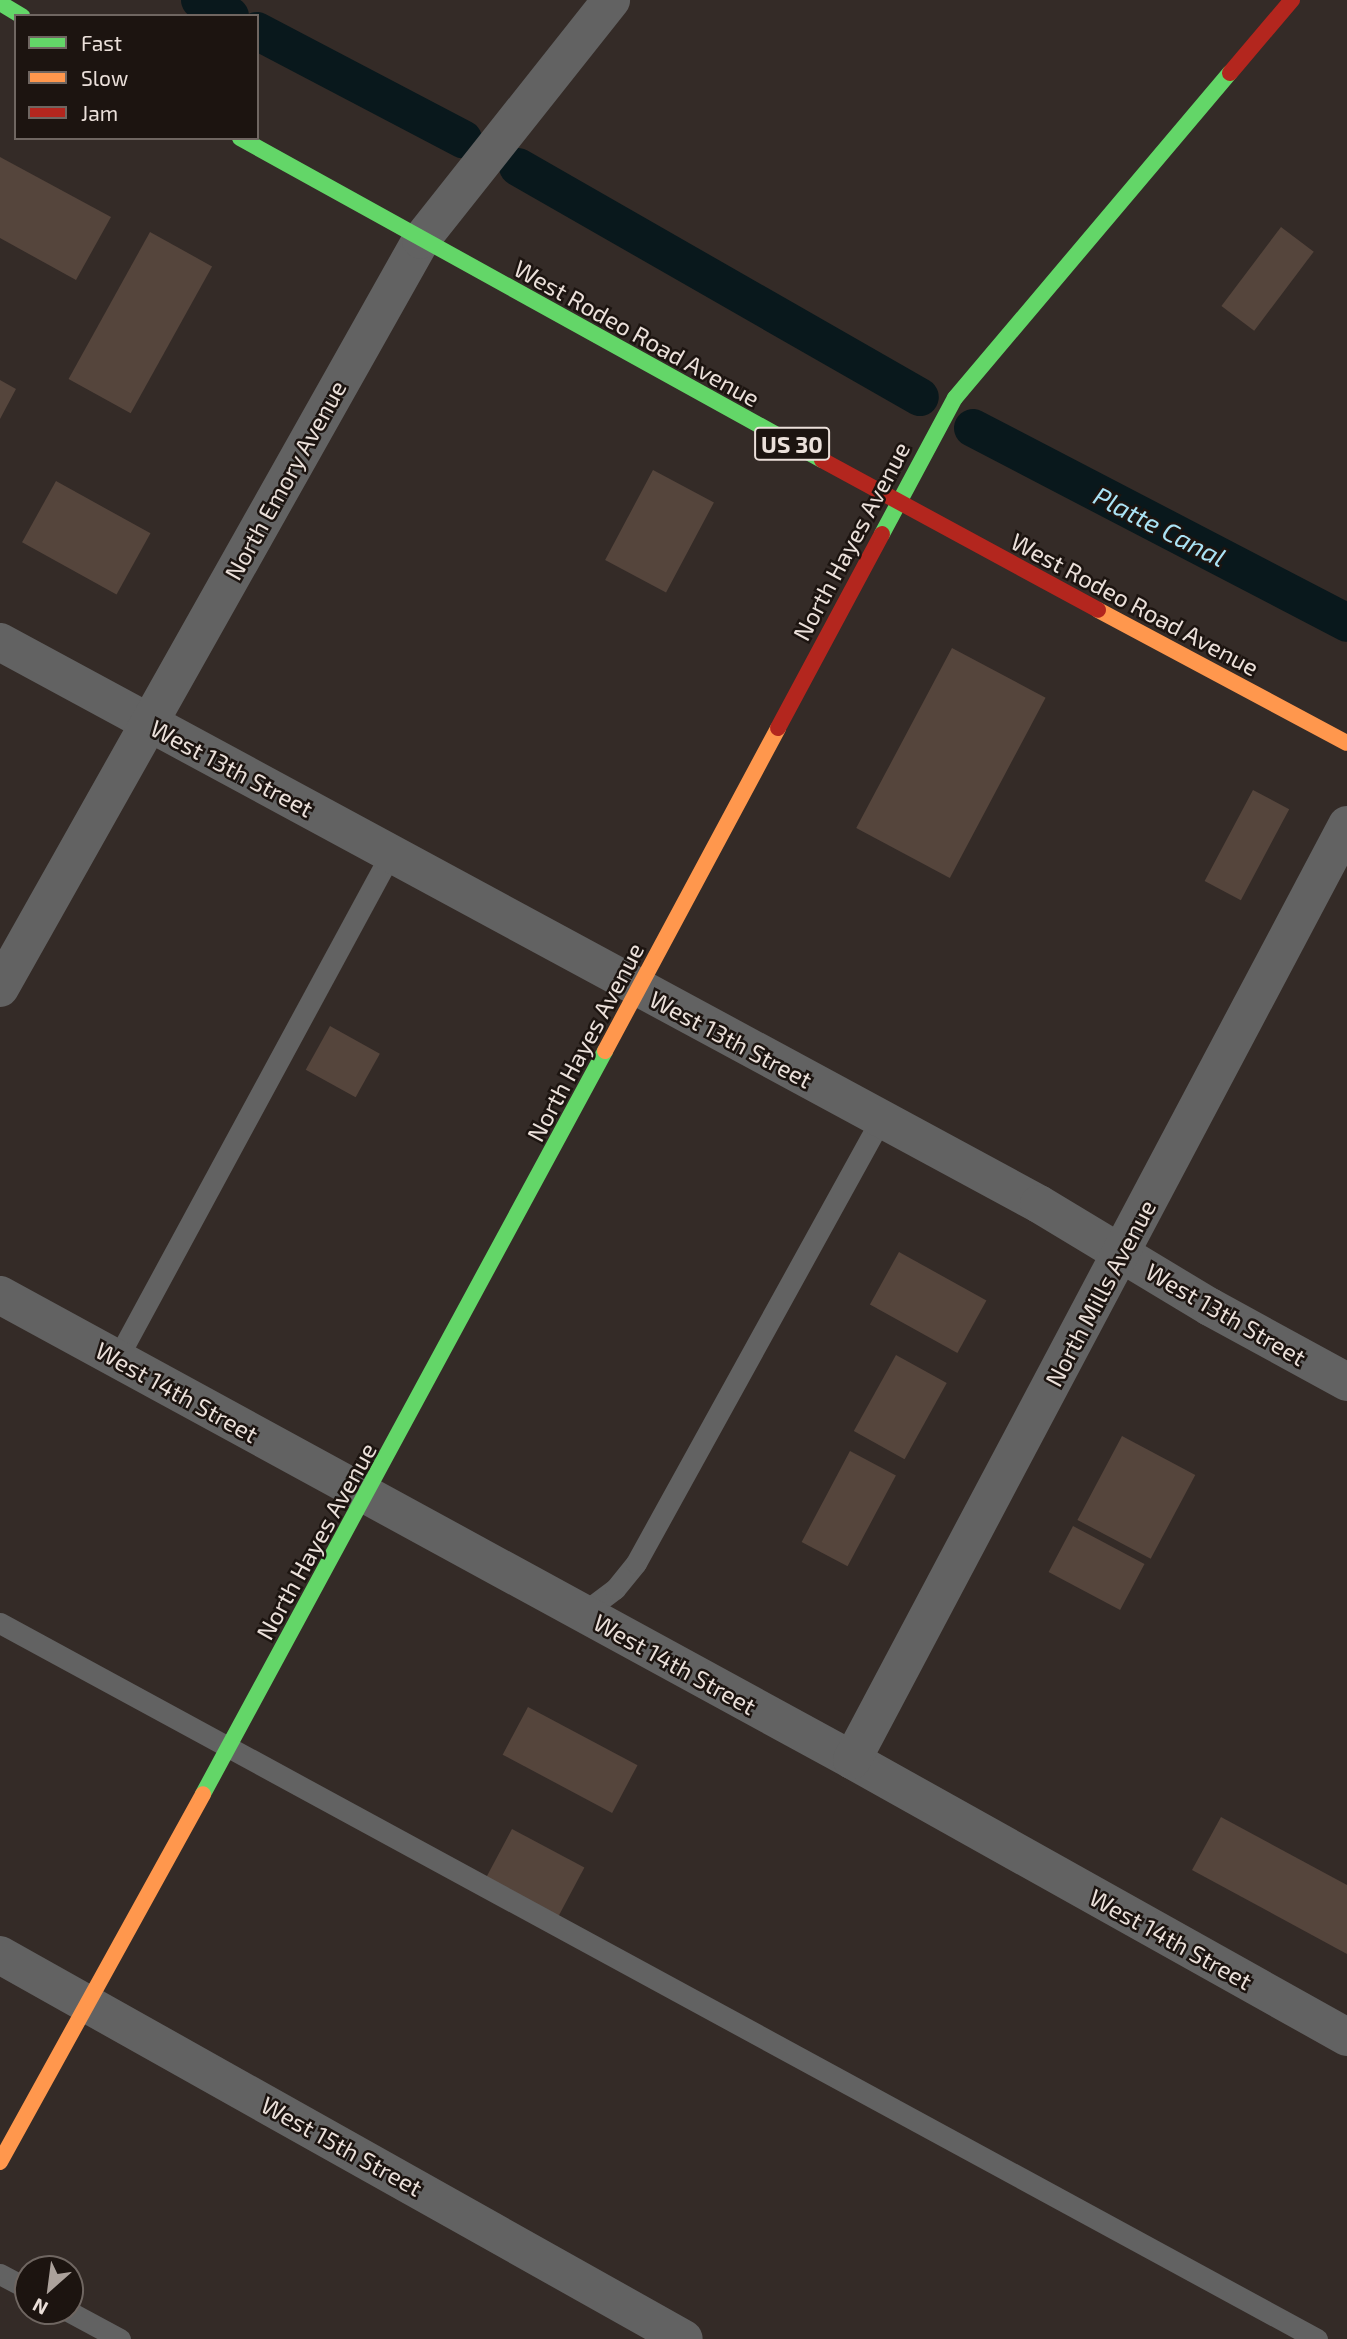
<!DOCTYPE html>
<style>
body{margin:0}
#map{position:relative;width:1347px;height:2339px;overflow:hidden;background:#342b27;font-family:"Exo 2",sans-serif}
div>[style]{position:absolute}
.canal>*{height:38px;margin:-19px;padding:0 19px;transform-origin:19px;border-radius:19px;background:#09181c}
.building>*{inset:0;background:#55453c;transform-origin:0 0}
.lane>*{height:21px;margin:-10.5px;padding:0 10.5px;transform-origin:10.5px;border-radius:10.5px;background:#626262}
.street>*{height:38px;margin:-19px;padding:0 19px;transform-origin:19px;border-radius:19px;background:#626262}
.fast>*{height:16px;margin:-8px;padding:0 8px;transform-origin:8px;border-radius:8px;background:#63d668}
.slow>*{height:16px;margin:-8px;padding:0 8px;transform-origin:8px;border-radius:8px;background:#ff974d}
.jam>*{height:16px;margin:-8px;padding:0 8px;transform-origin:8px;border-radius:8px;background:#b3261e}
span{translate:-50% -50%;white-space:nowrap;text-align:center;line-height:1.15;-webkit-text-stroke:5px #1c1410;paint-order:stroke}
.shield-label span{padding:2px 5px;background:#1c1410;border:2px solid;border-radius:5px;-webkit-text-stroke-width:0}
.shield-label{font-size:23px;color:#ebe0da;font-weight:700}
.street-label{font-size:24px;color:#ebe0da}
.water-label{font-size:26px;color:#abe3f5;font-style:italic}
.legend{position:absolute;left:14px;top:14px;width:245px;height:126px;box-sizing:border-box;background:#1c1410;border:2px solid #6f6661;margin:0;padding:9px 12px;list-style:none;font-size:21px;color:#ebe0da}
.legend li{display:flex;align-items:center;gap:14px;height:35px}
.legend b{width:35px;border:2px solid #6f6661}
.north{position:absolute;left:14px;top:2255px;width:70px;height:70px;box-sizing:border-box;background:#1c1410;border:2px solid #6f6661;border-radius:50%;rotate:208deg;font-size:19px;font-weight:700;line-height:28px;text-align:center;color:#ebe0da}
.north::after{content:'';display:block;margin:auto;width:24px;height:32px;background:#aba19b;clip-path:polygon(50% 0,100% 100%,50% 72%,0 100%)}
</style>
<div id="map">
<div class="canal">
<div style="left:200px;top:0;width:34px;rotate:28deg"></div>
<div style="left:257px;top:31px;width:233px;rotate:27.7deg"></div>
<div style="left:518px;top:167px;width:463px;rotate:29.8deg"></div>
<div style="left:973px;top:428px;width:422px;rotate:27.5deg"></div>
</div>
<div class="building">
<div style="clip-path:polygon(0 157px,111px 217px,76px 280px,0 238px)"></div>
<div style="left:1281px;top:227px;width:41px;height:99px;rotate:37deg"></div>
<div style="left:150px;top:232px;width:71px;height:168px;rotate:29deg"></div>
<div style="clip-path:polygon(0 380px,16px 389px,0 419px)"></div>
<div style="left:653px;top:470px;width:69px;height:102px;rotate:28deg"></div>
<div style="left:56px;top:481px;width:108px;height:70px;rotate:29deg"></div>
<div style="left:952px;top:648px;width:106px;height:204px;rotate:28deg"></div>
<div style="left:1253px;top:790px;width:41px;height:103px;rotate:28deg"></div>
<div style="left:330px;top:1026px;width:57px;height:50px;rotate:29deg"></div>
<div style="left:899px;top:1252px;width:100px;height:60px;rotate:29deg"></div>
<div style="left:896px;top:1355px;width:58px;height:87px;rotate:29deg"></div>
<div style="left:1122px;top:1436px;width:83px;height:95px;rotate:28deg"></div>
<div style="left:850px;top:1451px;width:52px;height:103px;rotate:28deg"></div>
<div style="left:1073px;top:1526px;width:81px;height:52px;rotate:28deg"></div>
<div style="left:528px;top:1707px;width:124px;height:54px;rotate:28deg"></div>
<div style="clip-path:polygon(1221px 1817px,1347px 1885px,1347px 1954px,1192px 1870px)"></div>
<div style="left:512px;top:1829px;width:82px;height:55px;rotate:28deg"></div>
</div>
<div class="lane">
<div style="left:117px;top:1359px;width:575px;rotate:-61.56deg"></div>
<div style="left:583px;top:1613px;width:40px;rotate:-37deg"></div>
<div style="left:615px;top:1589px;width:33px;rotate:-51deg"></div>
<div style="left:636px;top:1563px;width:507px;rotate:-61.11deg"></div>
<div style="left:0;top:1623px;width:1499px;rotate:28.53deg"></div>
<div style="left:0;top:2274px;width:32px;rotate:28deg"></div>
<div style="left:68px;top:2311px;width:59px;rotate:28.3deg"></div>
</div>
<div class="street">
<div style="left:0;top:642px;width:1181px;rotate:28.41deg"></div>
<div style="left:1039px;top:1204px;width:200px;rotate:31.1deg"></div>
<div style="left:1210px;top:1307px;width:156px;rotate:28.7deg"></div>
<div style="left:0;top:988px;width:858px;rotate:-60.63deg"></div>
<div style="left:421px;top:240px;width:306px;rotate:-51.6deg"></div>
<div style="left:0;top:1295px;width:971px;rotate:28.62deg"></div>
<div style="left:852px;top:1760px;width:567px;rotate:29.23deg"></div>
<div style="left:852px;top:1760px;width:1058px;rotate:-62.1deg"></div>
<div style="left:0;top:1955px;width:784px;rotate:29.31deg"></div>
</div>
<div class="fast">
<div style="left:0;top:3px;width:26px;rotate:31deg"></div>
<div style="left:240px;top:138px;width:665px;rotate:28.95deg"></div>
<div style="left:882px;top:534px;width:154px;rotate:-61.8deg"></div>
<div style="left:955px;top:398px;width:426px;rotate:-49.8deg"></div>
<div style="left:203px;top:1794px;width:845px;rotate:-61.58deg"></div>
</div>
<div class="slow">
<div style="left:1098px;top:610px;width:282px;rotate:28.1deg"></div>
<div style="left:605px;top:1051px;width:366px;rotate:-61.8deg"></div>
<div style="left:0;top:2162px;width:420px;rotate:-61.1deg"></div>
</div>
<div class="jam">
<div style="left:1230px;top:73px;width:96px;rotate:-49.7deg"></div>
<div style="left:822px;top:460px;width:314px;rotate:28.5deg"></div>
<div style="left:778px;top:728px;width:220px;rotate:-61.8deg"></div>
</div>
<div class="shield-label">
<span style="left:792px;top:444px">US 30</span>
</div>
<div class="street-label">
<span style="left:637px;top:333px;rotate:29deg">West Rodeo Road Avenue</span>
<span style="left:285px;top:480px;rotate:-61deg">North Emory Avenue</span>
<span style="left:851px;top:541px;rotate:-62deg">North Hayes Avenue</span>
<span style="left:1135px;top:604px;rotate:28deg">West Rodeo Road Avenue</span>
<span style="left:232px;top:768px;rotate:28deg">West 13th Street</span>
<span style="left:731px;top:1039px;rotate:28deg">West 13th Street</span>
<span style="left:585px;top:1042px;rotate:-62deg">North Hayes Avenue</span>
<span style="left:1100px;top:1293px;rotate:-62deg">North Mills Avenue</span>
<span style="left:1226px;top:1314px;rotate:30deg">West 13th Street</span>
<span style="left:177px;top:1392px;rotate:29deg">West 14th Street</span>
<span style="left:316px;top:1541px;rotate:-61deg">North Hayes Avenue</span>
<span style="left:675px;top:1664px;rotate:29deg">West 14th Street</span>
<span style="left:1171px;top:1939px;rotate:29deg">West 14th Street</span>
<span style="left:342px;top:2146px;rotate:29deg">West 15th Street</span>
</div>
<div class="water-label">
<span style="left:1160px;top:526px;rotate:27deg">Platte Canal</span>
</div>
<ul class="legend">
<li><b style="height:9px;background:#63d668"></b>Fast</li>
<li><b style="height:9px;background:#ff974d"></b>Slow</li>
<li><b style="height:9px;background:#b3261e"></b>Jam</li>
</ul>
<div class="north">N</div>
</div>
